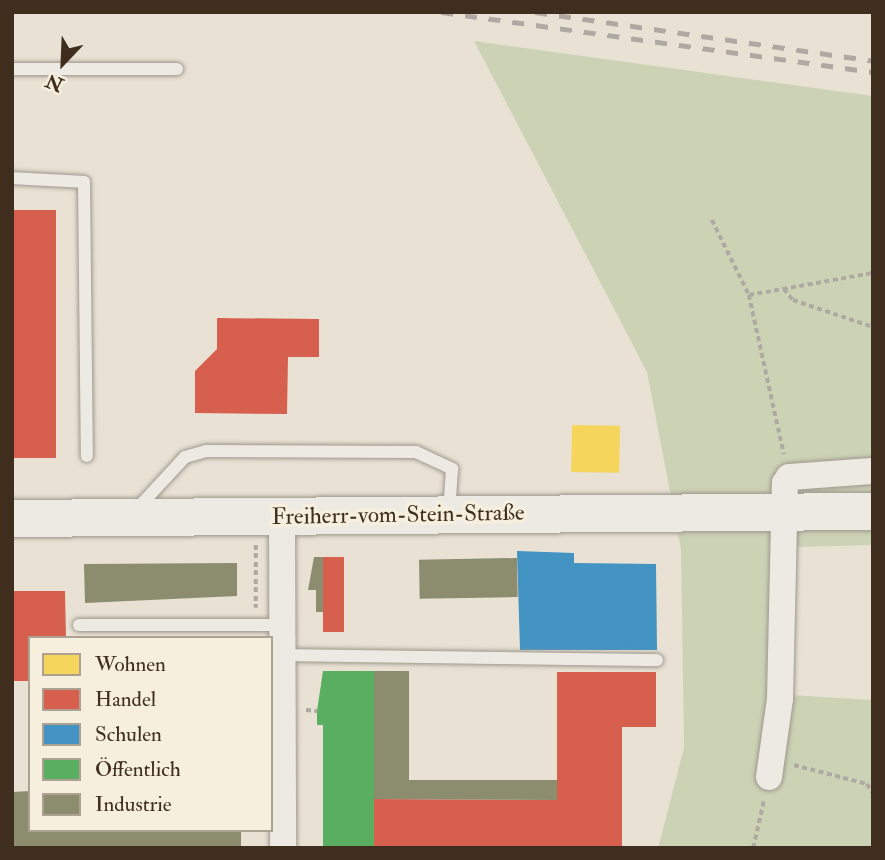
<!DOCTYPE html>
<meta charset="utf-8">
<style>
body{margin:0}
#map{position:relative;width:885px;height:860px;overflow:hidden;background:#e9e2d4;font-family:"IM FELL Double Pica",serif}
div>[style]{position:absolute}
.green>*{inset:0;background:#ccd3b5}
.homes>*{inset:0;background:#f6d55c;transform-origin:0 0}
.shops>*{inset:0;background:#d6604d;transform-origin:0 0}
.schools>*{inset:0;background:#4393c3}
.public>*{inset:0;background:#5aae61}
.industry>*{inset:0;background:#8c8c6e;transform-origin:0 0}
.path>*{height:3.5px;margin-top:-1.75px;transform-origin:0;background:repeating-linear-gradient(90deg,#aeaaa3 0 5px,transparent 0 8.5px)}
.roads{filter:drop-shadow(0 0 2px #9e988e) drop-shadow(0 0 2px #9e988e)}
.service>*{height:12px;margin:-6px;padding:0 6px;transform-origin:6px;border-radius:6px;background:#edeae3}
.minor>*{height:26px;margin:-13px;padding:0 13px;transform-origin:13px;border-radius:13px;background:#edeae3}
.secondary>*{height:37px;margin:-18.5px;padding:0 18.5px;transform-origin:18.5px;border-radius:18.5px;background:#edeae3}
.rail>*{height:5px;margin-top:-2.5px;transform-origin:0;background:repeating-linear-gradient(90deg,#aeaaa3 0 12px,transparent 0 24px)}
span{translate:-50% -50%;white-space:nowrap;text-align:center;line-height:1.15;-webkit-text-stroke:7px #f6efde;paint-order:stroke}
.street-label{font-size:23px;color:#3f2d1d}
.frame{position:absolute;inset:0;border:14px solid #3f2d1d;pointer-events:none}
.legend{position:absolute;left:28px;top:636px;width:245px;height:196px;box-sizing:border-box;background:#f6efde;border:2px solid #ada191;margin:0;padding:9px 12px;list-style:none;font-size:21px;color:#3f2d1d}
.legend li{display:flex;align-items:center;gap:14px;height:35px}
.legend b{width:35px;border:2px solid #ada191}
.north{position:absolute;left:28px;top:28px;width:70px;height:70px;-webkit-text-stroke:5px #f6efde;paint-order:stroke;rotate:203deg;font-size:19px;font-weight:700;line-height:28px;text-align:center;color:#3f2d1d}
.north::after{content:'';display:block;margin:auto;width:24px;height:32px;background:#3f2d1d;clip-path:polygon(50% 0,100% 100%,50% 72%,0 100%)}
</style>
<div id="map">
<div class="green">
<div style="clip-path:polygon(474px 41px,873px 96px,873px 545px,797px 547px,791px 695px,873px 700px,873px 848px,658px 848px,684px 748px,681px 549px,647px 372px)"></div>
</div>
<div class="homes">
<div style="left:572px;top:425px;width:48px;height:47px;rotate:1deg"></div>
</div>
<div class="shops">
<div style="left:12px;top:210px;width:44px;height:248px"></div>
<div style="clip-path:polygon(217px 318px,319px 319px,319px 357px,288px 357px,287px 414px,195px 413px,195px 371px,217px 349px)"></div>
<div style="left:323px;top:557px;width:21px;height:75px"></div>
<div style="clip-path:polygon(12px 591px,65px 591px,66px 638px,30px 638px,30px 681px,12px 681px)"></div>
<div style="clip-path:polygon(557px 672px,656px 672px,656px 727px,622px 727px,622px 848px,374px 848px,374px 799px,557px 800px)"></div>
</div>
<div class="schools">
<div style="clip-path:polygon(517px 551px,574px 553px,574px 563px,656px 564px,657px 650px,520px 650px)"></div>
</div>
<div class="public">
<div style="clip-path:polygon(323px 671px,374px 671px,374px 848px,323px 848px,323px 725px,317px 725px,317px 711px)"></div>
</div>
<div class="industry">
<div style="clip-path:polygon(314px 557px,323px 557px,323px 612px,316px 612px,316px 590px,308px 590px)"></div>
<div style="left:517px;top:558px;width:39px;height:98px;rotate:89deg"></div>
<div style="clip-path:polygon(237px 563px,237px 596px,85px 603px,84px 564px)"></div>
<div style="clip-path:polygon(374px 671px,409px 671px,409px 780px,557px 780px,557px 800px,374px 799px)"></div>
<div style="clip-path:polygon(30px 791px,30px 830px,241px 830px,241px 848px,12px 848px,12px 792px)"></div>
</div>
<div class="path">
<div style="left:712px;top:220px;width:84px;rotate:63.7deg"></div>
<div style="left:749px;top:295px;width:163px;rotate:77.6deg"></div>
<div style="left:784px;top:289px;width:14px;rotate:51deg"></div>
<div style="left:793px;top:300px;width:84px;rotate:18.6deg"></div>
<div style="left:749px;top:295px;width:126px;rotate:-10.1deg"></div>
<div style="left:256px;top:545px;width:63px;rotate:90deg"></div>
<div style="left:306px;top:710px;width:11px;rotate:5deg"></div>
<div style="left:794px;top:765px;width:75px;rotate:14.6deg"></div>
<div style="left:867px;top:784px;width:11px;rotate:56deg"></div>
<div style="left:753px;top:848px;width:50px;rotate:-77.3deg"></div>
</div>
<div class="roads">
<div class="service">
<div style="left:12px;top:69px;width:165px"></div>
<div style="left:12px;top:178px;width:72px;rotate:3.2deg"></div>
<div style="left:84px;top:182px;width:274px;rotate:89.4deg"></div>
<div style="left:136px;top:510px;width:72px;rotate:-47.2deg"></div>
<div style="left:185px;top:457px;width:22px;rotate:-16deg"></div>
<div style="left:206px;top:451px;width:210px;rotate:0.3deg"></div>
<div style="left:416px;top:452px;width:40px;rotate:25deg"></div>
<div style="left:452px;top:469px;width:44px;rotate:93.9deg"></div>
<div style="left:79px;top:625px;width:204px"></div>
<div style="left:284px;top:655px;width:373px;rotate:0.8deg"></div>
</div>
<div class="minor">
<div style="left:282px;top:517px;width:331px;rotate:89.8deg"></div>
<div style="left:769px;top:777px;width:79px;rotate:-82deg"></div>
<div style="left:780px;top:699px;width:216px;rotate:-88.7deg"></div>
<div style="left:785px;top:483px;width:7px;rotate:-56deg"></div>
<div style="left:789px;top:477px;width:84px;rotate:-4.1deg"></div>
</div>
<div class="secondary">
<div style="left:12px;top:518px;width:861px;rotate:-0.47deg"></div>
</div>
</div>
<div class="rail">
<div style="left:441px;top:12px;width:436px;rotate:7.9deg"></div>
<div style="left:535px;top:12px;width:342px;rotate:8.2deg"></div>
</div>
<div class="street-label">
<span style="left:398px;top:515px;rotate:-1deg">Freiherr-vom-Stein-Straße</span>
</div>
<div class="frame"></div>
<ul class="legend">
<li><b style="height:19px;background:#f6d55c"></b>Wohnen</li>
<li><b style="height:19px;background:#d6604d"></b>Handel</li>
<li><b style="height:19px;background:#4393c3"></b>Schulen</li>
<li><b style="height:19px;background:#5aae61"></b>Öffentlich</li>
<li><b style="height:19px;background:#8c8c6e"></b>Industrie</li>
</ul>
<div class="north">N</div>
</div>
